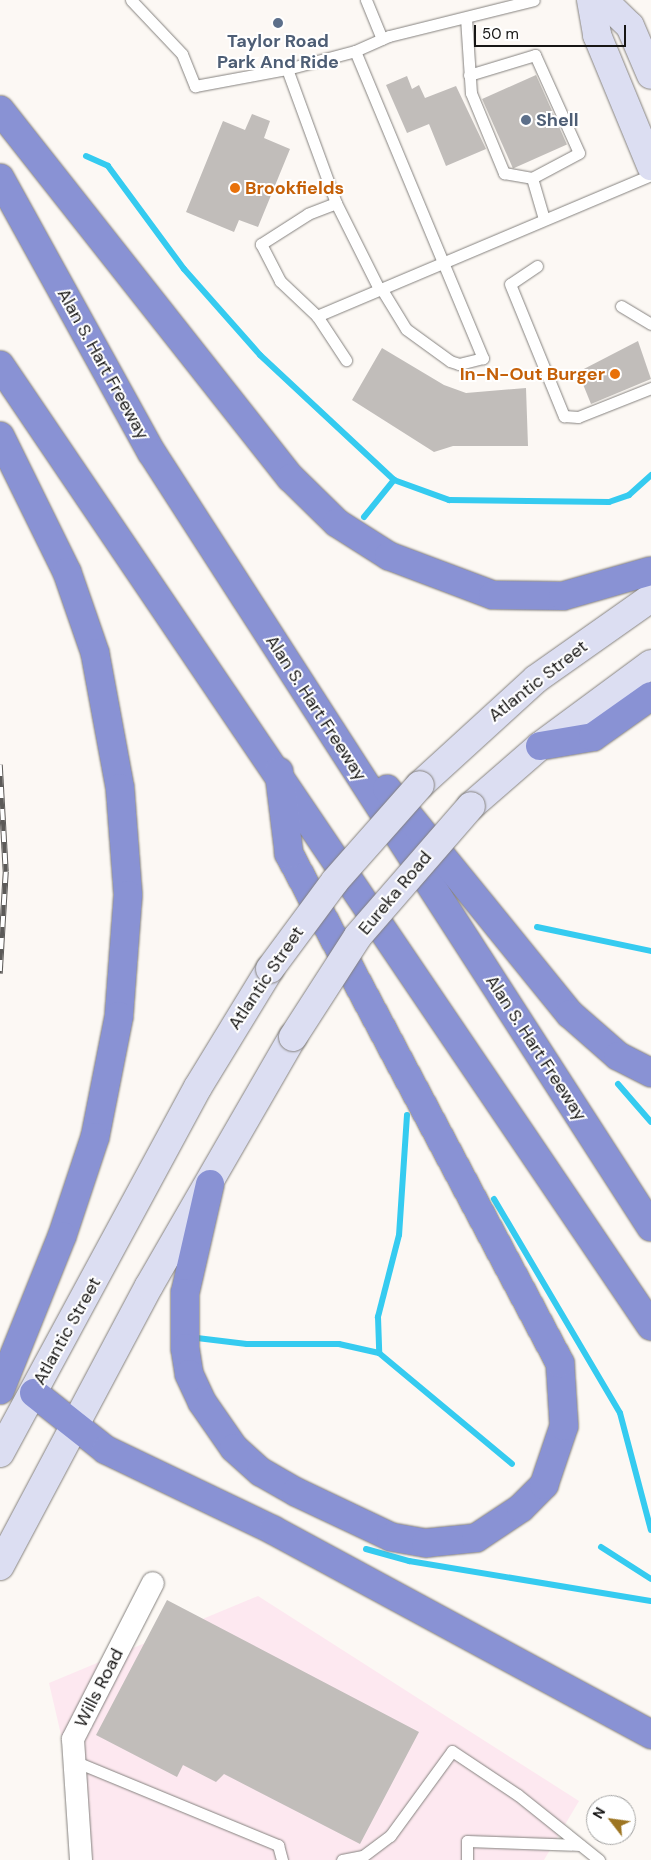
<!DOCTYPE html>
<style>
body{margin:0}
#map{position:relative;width:651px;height:1860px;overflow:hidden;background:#fcf8f4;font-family:"DM Sans",sans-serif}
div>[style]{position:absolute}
.industrial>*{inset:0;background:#fde8f0}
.stream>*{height:6px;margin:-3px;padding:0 3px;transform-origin:3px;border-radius:3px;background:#35cbf0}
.building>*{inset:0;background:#c1bdba;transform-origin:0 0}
.roads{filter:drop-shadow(0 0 1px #85827f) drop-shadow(0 0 1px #85827f)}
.lane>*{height:11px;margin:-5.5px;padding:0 5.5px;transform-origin:5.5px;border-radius:5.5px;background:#fff}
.street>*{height:22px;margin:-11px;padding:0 11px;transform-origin:11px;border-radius:11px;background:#fff}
.secondary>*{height:28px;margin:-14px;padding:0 14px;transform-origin:14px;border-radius:14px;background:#dcdef2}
.highway>*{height:28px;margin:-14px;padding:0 14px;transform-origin:14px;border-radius:14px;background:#8992d4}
.rail>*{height:5.5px;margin-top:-2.75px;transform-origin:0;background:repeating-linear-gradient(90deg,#fff 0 11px,#5c5a58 0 22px);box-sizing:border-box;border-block:1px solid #5c5a58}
.bridges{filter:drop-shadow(0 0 1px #85827f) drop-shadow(0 0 1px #85827f)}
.secondary-bridge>*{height:28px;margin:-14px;padding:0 14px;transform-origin:14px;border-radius:14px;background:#dcdef2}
.dots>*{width:14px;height:14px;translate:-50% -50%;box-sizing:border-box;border:2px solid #fff;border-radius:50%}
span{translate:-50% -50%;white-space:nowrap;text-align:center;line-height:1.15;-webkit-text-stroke:4px #fff;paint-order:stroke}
.service-label{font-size:18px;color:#4e5e75;font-weight:700}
.left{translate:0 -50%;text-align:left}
.food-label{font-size:18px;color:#c56008;font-weight:700}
.right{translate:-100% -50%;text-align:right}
.street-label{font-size:18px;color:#171615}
.north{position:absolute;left:586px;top:1795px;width:50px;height:50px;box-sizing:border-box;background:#fff;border:1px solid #a2a2a1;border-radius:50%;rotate:300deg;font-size:14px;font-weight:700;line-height:20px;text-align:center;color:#171615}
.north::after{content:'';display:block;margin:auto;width:18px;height:22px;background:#9d7522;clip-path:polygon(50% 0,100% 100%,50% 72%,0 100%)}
.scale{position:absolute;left:474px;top:25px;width:152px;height:22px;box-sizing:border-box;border:2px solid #171615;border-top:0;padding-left:6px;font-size:15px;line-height:18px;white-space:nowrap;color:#171615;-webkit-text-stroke:4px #fff;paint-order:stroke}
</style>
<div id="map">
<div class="industrial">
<div style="clip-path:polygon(258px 1596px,579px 1801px,544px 1860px,90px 1860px,49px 1683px)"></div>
</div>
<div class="stream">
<div style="left:86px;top:156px;width:24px;rotate:24deg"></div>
<div style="left:108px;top:166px;width:128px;rotate:53.6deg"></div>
<div style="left:184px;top:269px;width:115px;rotate:48.5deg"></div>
<div style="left:260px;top:355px;width:183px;rotate:43deg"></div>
<div style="left:394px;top:480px;width:59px;rotate:20deg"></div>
<div style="left:449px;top:500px;width:160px;rotate:0.7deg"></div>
<div style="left:609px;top:502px;width:21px;rotate:-19deg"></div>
<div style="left:629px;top:495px;width:30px;rotate:-42deg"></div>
<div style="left:364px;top:517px;width:48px;rotate:-51deg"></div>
<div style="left:537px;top:927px;width:116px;rotate:11.9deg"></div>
<div style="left:618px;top:1084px;width:50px;rotate:49deg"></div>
<div style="left:407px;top:1115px;width:120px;rotate:93.8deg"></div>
<div style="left:399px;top:1235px;width:85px;rotate:104.4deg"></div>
<div style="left:378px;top:1317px;width:36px;rotate:88deg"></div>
<div style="left:379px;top:1353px;width:173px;rotate:39.8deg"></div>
<div style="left:494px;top:1199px;width:248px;rotate:59.5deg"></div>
<div style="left:620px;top:1413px;width:121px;rotate:75.2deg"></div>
<div style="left:197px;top:1338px;width:50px;rotate:6.8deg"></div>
<div style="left:247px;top:1344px;width:92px"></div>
<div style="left:339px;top:1344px;width:41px;rotate:12.7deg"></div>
<div style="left:601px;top:1547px;width:59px;rotate:32.6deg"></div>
<div style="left:366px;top:1549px;width:45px;rotate:15.6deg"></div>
<div style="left:409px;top:1561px;width:245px;rotate:9.4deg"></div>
</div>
<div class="building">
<div style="left:536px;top:75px;width:76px;height:59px;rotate:66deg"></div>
<div style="clip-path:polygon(407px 76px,412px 89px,419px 85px,425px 98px,456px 86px,486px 149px,446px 166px,429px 124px,407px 133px,386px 85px)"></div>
<div style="clip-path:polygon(252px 114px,270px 121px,264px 138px,290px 149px,258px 227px,239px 220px,234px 232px,186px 212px,223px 121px,245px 130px)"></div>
<div style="clip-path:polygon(638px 341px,651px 379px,591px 404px,578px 372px)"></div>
<div style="clip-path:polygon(382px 348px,444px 385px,466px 393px,526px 388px,528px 446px,453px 446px,434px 452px,352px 400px)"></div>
<div style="clip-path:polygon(167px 1600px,419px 1732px,360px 1844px,224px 1774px,216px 1782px,183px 1765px,177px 1777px,96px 1735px)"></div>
</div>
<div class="roads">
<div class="lane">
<div style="left:131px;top:0;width:74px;rotate:46.6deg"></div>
<div style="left:182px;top:54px;width:35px;rotate:68deg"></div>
<div style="left:195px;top:86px;width:94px;rotate:-10.5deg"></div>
<div style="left:287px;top:69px;width:70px;rotate:-14.8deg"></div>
<div style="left:355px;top:51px;width:37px;rotate:-24deg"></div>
<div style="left:389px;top:36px;width:149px;rotate:-13.9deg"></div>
<div style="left:366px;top:0;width:42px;rotate:67.7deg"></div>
<div style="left:466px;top:18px;width:75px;rotate:86.2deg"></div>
<div style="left:471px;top:93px;width:87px;rotate:67.6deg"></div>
<div style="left:504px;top:173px;width:28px;rotate:10deg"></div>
<div style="left:355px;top:51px;width:333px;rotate:67.4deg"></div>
<div style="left:483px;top:358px;width:25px;rotate:166deg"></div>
<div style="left:459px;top:364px;width:9px;rotate:-162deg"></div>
<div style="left:450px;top:361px;width:54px;rotate:-144deg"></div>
<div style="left:406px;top:329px;width:48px;rotate:-121.4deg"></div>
<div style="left:287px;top:69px;width:143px;rotate:69.9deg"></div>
<div style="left:336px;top:203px;width:96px;rotate:63.4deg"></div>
<div style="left:469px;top:75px;width:69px;rotate:-16.9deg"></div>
<div style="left:535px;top:55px;width:107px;rotate:65.8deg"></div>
<div style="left:579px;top:153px;width:53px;rotate:152deg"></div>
<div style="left:532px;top:178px;width:43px;rotate:73.7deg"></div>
<div style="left:336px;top:203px;width:30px;rotate:159deg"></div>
<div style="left:308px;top:214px;width:56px;rotate:147.4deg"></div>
<div style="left:261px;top:244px;width:42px;rotate:62.8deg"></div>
<div style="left:280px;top:281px;width:51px;rotate:43.4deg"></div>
<div style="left:317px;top:316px;width:53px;rotate:56.6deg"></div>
<div style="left:537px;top:266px;width:32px;rotate:146deg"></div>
<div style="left:510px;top:284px;width:143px;rotate:67.8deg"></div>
<div style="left:564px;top:416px;width:14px;rotate:4deg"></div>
<div style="left:578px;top:417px;width:79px;rotate:-21.7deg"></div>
<div style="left:621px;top:306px;width:35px;rotate:31deg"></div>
<div style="left:317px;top:316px;width:363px;rotate:-22.9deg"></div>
<div style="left:74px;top:1761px;width:221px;rotate:22.4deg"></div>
<div style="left:278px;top:1845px;width:16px;rotate:75deg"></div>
<div style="left:342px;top:1860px;width:21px;rotate:-11deg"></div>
<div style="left:363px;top:1856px;width:34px;rotate:-37deg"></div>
<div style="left:390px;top:1836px;width:105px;rotate:-53.9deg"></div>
<div style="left:452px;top:1751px;width:79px;rotate:33.7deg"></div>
<div style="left:518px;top:1795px;width:104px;rotate:38.7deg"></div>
<div style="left:467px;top:1860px;width:19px;rotate:-90deg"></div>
<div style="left:467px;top:1841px;width:113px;rotate:2deg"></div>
</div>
<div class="street">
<div style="left:81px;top:1860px;width:121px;rotate:-93.8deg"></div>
<div style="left:73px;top:1739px;width:175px;rotate:-62.9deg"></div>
</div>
<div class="secondary">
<div style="left:591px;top:0;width:36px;rotate:80deg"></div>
<div style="left:597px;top:35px;width:142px;rotate:67.6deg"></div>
<div style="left:603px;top:0;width:37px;rotate:44deg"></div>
<div style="left:630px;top:26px;width:53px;rotate:66.8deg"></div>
<div style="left:420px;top:785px;width:157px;rotate:-42.4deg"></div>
<div style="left:536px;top:679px;width:141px;rotate:-35.2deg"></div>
<div style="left:471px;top:806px;width:91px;rotate:-41deg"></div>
<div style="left:540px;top:746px;width:138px;rotate:-36.5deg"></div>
<div style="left:0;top:1453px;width:416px;rotate:-61.6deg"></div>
<div style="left:198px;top:1087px;width:138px;rotate:-58.6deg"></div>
<div style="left:0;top:1566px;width:317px;rotate:-62deg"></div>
<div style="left:149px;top:1286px;width:288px;rotate:-60deg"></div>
</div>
<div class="highway">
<div style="left:0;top:110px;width:469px;rotate:51.7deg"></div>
<div style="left:291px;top:478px;width:64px;rotate:44.4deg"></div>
<div style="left:337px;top:523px;width:62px;rotate:32.4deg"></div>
<div style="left:389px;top:556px;width:111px;rotate:20.6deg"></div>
<div style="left:493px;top:595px;width:70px;rotate:0.8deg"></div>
<div style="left:563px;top:596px;width:91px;rotate:-15.9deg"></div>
<div style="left:0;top:178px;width:314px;rotate:61.1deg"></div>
<div style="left:152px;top:453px;width:921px;rotate:57.19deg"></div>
<div style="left:0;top:365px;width:1161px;rotate:55.89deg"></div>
<div style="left:0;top:436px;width:152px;rotate:63.8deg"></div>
<div style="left:67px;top:572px;width:86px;rotate:70.9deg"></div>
<div style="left:95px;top:653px;width:137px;rotate:79.5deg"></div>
<div style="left:120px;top:788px;width:107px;rotate:85.7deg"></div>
<div style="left:128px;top:895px;width:121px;rotate:94.3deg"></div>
<div style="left:119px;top:1016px;width:123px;rotate:101.2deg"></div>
<div style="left:95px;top:1137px;width:104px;rotate:108.4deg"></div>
<div style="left:62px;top:1236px;width:166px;rotate:111.9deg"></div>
<div style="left:540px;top:746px;width:54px;rotate:-9.6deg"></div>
<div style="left:593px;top:737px;width:71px;rotate:-35.3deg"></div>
<div style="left:387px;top:789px;width:290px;rotate:50.9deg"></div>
<div style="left:570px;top:1014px;width:64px;rotate:41.2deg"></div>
<div style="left:618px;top:1056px;width:37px;rotate:27deg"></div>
<div style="left:210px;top:1184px;width:112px;rotate:102.9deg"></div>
<div style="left:185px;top:1293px;width:55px;rotate:90deg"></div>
<div style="left:185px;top:1348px;width:26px;rotate:81deg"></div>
<div style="left:189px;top:1374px;width:31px;rotate:65deg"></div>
<div style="left:202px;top:1402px;width:56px;rotate:55.2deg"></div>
<div style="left:234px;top:1448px;width:36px;rotate:42deg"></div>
<div style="left:261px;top:1472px;width:40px;rotate:29.7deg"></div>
<div style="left:296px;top:1492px;width:105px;rotate:25.3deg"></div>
<div style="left:391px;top:1537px;width:36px;rotate:10deg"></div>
<div style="left:426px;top:1543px;width:50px;rotate:-5.7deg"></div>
<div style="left:476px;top:1538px;width:54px;rotate:-33.7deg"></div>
<div style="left:521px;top:1508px;width:33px;rotate:-45deg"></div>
<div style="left:544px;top:1485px;width:62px;rotate:-71.3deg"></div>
<div style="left:564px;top:1426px;width:63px;rotate:-93.6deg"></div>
<div style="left:560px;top:1363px;width:577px;rotate:-118.03deg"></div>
<div style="left:289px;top:854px;width:83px;rotate:-97deg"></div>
<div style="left:34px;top:1393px;width:92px;rotate:38.4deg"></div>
<div style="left:106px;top:1450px;width:185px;rotate:25.6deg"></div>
<div style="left:273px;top:1530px;width:430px;rotate:28.4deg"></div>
</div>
</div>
<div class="rail">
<div style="left:0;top:765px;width:107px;rotate:86.8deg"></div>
<div style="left:6px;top:872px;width:102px;rotate:93.4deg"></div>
</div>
<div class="bridges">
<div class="secondary-bridge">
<div style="left:270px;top:969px;width:109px;rotate:-53.5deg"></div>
<div style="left:335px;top:881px;width:128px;rotate:-48.5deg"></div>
<div style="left:293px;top:1037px;width:120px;rotate:-57.2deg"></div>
<div style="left:358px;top:936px;width:172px;rotate:-49deg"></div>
</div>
</div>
<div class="dots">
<div style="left:278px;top:23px;background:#5c6f8a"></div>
<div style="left:526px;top:120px;background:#5c6f8a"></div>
<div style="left:235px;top:188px;background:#e8710a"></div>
<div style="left:615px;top:374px;background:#e8710a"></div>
</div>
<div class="service-label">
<span style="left:278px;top:52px">Taylor Road<br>Park And Ride</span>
<span class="left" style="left:536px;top:120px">Shell</span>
</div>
<div class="food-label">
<span class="left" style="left:245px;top:188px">Brookfields</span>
<span class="right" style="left:605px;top:374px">In-N-Out Burger</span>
</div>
<div class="street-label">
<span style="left:103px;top:364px;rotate:61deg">Alan S. Hart Freeway</span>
<span style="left:538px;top:681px;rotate:-38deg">Atlantic Street</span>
<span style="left:316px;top:708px;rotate:57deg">Alan S. Hart Freeway</span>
<span style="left:395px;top:893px;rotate:-50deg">Eureka Road</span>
<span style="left:266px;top:978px;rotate:-56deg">Atlantic Street</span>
<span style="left:536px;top:1048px;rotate:57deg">Alan S. Hart Freeway</span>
<span style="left:67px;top:1331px;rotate:-61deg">Atlantic Street</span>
<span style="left:99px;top:1688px;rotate:-63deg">Wills Road</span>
</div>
<div class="north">N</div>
<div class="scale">50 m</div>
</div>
